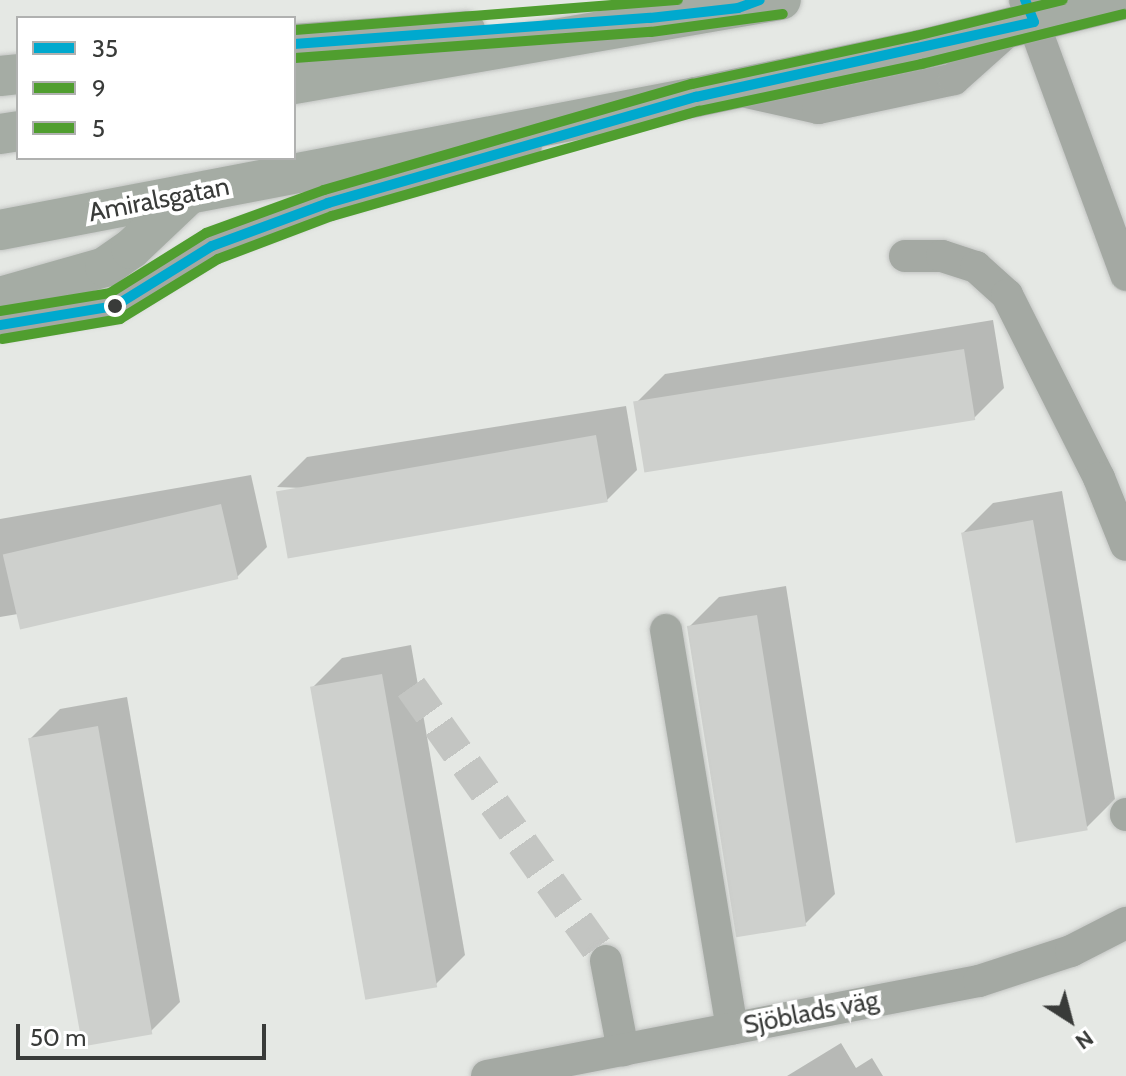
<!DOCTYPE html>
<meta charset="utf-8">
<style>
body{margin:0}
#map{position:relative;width:1126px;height:1076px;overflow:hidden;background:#e5e8e4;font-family:Cabin,sans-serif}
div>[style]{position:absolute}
.shadow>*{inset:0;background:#0003}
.building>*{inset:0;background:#ced0cd;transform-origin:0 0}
.minor-tunnel>*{height:32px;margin-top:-16px;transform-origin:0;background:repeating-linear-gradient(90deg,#c3c5c2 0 32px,transparent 0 48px)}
.roads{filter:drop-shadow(0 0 2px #c3c5c3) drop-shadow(0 0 2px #c3c5c3)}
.minor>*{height:32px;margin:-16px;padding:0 16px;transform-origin:16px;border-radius:16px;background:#a4a9a3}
.major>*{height:40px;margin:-20px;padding:0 20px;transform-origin:20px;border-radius:20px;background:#a5aca4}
.bus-1>*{height:10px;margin:-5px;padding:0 5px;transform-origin:5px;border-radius:5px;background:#00a9ce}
.bus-2>*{height:10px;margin:-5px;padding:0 5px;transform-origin:5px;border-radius:5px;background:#509e2f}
.bus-3>*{height:10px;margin:-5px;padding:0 5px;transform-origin:5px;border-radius:5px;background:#509e2f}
.dots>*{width:22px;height:22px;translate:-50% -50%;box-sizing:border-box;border:4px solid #fff;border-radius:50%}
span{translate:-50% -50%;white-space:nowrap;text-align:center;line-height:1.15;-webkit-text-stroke:8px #fff;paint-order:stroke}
.street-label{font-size:26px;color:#393b39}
.legend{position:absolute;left:16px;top:16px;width:280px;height:144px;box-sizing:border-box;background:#fff;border:2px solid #b0b1b0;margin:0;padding:10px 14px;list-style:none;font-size:24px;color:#393b39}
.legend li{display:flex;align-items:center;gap:16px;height:40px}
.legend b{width:40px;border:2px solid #b0b1b0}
.north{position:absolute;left:1030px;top:980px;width:80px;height:80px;-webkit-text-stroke:6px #fff;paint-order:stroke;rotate:144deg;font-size:22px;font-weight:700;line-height:32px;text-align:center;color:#393b39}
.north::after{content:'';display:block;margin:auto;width:28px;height:36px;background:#393b39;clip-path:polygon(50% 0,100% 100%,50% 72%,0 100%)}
.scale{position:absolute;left:16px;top:1024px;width:250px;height:36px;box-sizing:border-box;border:4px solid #393b39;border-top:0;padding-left:10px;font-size:24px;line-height:28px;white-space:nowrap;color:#393b39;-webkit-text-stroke:6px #fff;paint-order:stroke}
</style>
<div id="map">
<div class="shadow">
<div style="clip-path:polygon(993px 320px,1004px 388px,974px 418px,635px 404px,665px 374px)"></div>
<div style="clip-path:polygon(626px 406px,637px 470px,607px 500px,277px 487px,307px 457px)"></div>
<div style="clip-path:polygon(251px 475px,267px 547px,237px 577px,0 617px,0 519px)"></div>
<div style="clip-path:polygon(1062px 491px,1115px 799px,1085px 829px,963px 533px,993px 503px)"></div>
<div style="clip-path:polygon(786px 586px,835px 894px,805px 924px,689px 627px,719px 597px)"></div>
<div style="clip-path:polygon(411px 645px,465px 955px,435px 985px,312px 688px,342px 658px)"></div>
<div style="clip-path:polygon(127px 697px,180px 1002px,150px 1032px,30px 739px,60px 709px)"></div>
<div style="clip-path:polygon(841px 1043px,856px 1068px,872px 1058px,883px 1076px,787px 1076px)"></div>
</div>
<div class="building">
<div style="left:964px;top:349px;width:72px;height:335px;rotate:81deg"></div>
<div style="left:596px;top:435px;width:68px;height:325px;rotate:80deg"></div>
<div style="left:221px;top:504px;width:77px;height:224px;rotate:77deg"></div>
<div style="left:1033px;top:520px;width:315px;height:73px;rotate:80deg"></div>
<div style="left:757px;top:615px;width:315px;height:71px;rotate:81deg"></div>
<div style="left:382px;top:674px;width:318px;height:73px;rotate:80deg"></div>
<div style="left:98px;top:726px;width:313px;height:71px;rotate:80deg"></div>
</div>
<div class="minor-tunnel">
<div style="left:411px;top:687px;width:336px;rotate:54.6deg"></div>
</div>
<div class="roads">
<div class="minor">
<div style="left:1025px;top:0;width:293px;rotate:69.8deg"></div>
<div style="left:737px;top:90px;width:83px;rotate:12.5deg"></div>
<div style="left:818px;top:108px;width:139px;rotate:-12deg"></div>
<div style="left:954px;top:79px;width:78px;rotate:-41.9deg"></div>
<div style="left:905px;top:256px;width:37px"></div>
<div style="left:942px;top:256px;width:36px;rotate:18deg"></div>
<div style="left:976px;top:267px;width:42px;rotate:42.1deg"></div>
<div style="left:1007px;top:295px;width:205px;rotate:63.3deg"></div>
<div style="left:1099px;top:478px;width:72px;rotate:68.1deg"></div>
<div style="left:0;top:325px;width:117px;rotate:-9.4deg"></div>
<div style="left:115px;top:306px;width:114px;rotate:-31.7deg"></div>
<div style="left:212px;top:246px;width:124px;rotate:-20.3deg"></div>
<div style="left:328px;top:203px;width:206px;rotate:-16.1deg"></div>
<div style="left:666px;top:630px;width:404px;rotate:80.6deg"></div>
<div style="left:1126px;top:814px;width:1px;rotate:90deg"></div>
<div style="left:606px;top:961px;width:91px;rotate:79.2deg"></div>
<div style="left:487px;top:1076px;width:501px;rotate:-10.93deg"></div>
<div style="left:979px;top:981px;width:97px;rotate:-18.1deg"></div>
<div style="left:1071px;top:951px;width:62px;rotate:-27deg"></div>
</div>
<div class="major">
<div style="left:294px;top:44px;width:172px;rotate:-4.3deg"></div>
<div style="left:0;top:76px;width:18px;rotate:-6deg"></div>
<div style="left:294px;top:84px;width:494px;rotate:-9.8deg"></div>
<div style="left:0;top:134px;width:18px;rotate:-9deg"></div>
<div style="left:0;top:230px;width:709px;rotate:-10.82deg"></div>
<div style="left:696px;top:97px;width:228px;rotate:-11.9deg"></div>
<div style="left:919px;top:50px;width:208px;rotate:-13.9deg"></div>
<div style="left:0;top:297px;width:109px;rotate:-15.9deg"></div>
<div style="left:105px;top:267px;width:32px;rotate:-35deg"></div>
<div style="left:131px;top:249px;width:80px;rotate:-43.5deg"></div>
</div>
</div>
<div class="bus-1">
<div style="left:294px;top:44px;width:357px;rotate:-4.2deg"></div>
<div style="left:650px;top:18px;width:89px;rotate:-6.5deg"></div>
<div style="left:738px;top:8px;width:23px;rotate:-20deg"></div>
<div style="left:0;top:325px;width:117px;rotate:-9.4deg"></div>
<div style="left:115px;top:306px;width:114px;rotate:-31.7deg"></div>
<div style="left:212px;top:246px;width:124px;rotate:-20.3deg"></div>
<div style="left:328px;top:203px;width:383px;rotate:-16.1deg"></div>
<div style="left:696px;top:97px;width:346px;rotate:-12.5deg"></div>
<div style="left:1034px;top:22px;width:24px;rotate:-112deg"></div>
</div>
<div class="bus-2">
<div style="left:295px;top:58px;width:357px;rotate:-4.2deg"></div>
<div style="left:651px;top:32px;width:133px;rotate:-7.8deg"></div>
<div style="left:2px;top:339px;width:120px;rotate:-9.6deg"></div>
<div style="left:120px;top:319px;width:115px;rotate:-31.5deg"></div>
<div style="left:218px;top:259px;width:122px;rotate:-20.7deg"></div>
<div style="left:332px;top:216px;width:382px;rotate:-16deg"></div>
<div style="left:699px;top:111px;width:228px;rotate:-11.9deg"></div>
<div style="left:922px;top:64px;width:208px;rotate:-13.9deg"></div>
</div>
<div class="bus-3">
<div style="left:294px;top:30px;width:385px;rotate:-4.5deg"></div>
<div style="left:0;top:311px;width:111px;rotate:-9.3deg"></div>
<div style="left:110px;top:293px;width:113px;rotate:-32deg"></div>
<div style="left:206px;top:233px;width:126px;rotate:-20deg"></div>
<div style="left:324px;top:190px;width:383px;rotate:-16.1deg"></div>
<div style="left:692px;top:84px;width:229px;rotate:-12.1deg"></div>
<div style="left:916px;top:36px;width:151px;rotate:-13.8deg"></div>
</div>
<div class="dots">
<div style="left:115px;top:306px;background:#393b39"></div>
</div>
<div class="street-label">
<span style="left:159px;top:200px;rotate:-11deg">Amiralsgatan</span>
<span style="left:811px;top:1013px;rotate:-11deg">Sjöblads väg</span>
</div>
<ul class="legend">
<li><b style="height:10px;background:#00a9ce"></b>35</li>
<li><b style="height:10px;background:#509e2f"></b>9</li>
<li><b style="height:10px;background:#509e2f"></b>5</li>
</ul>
<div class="north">N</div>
<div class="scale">50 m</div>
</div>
